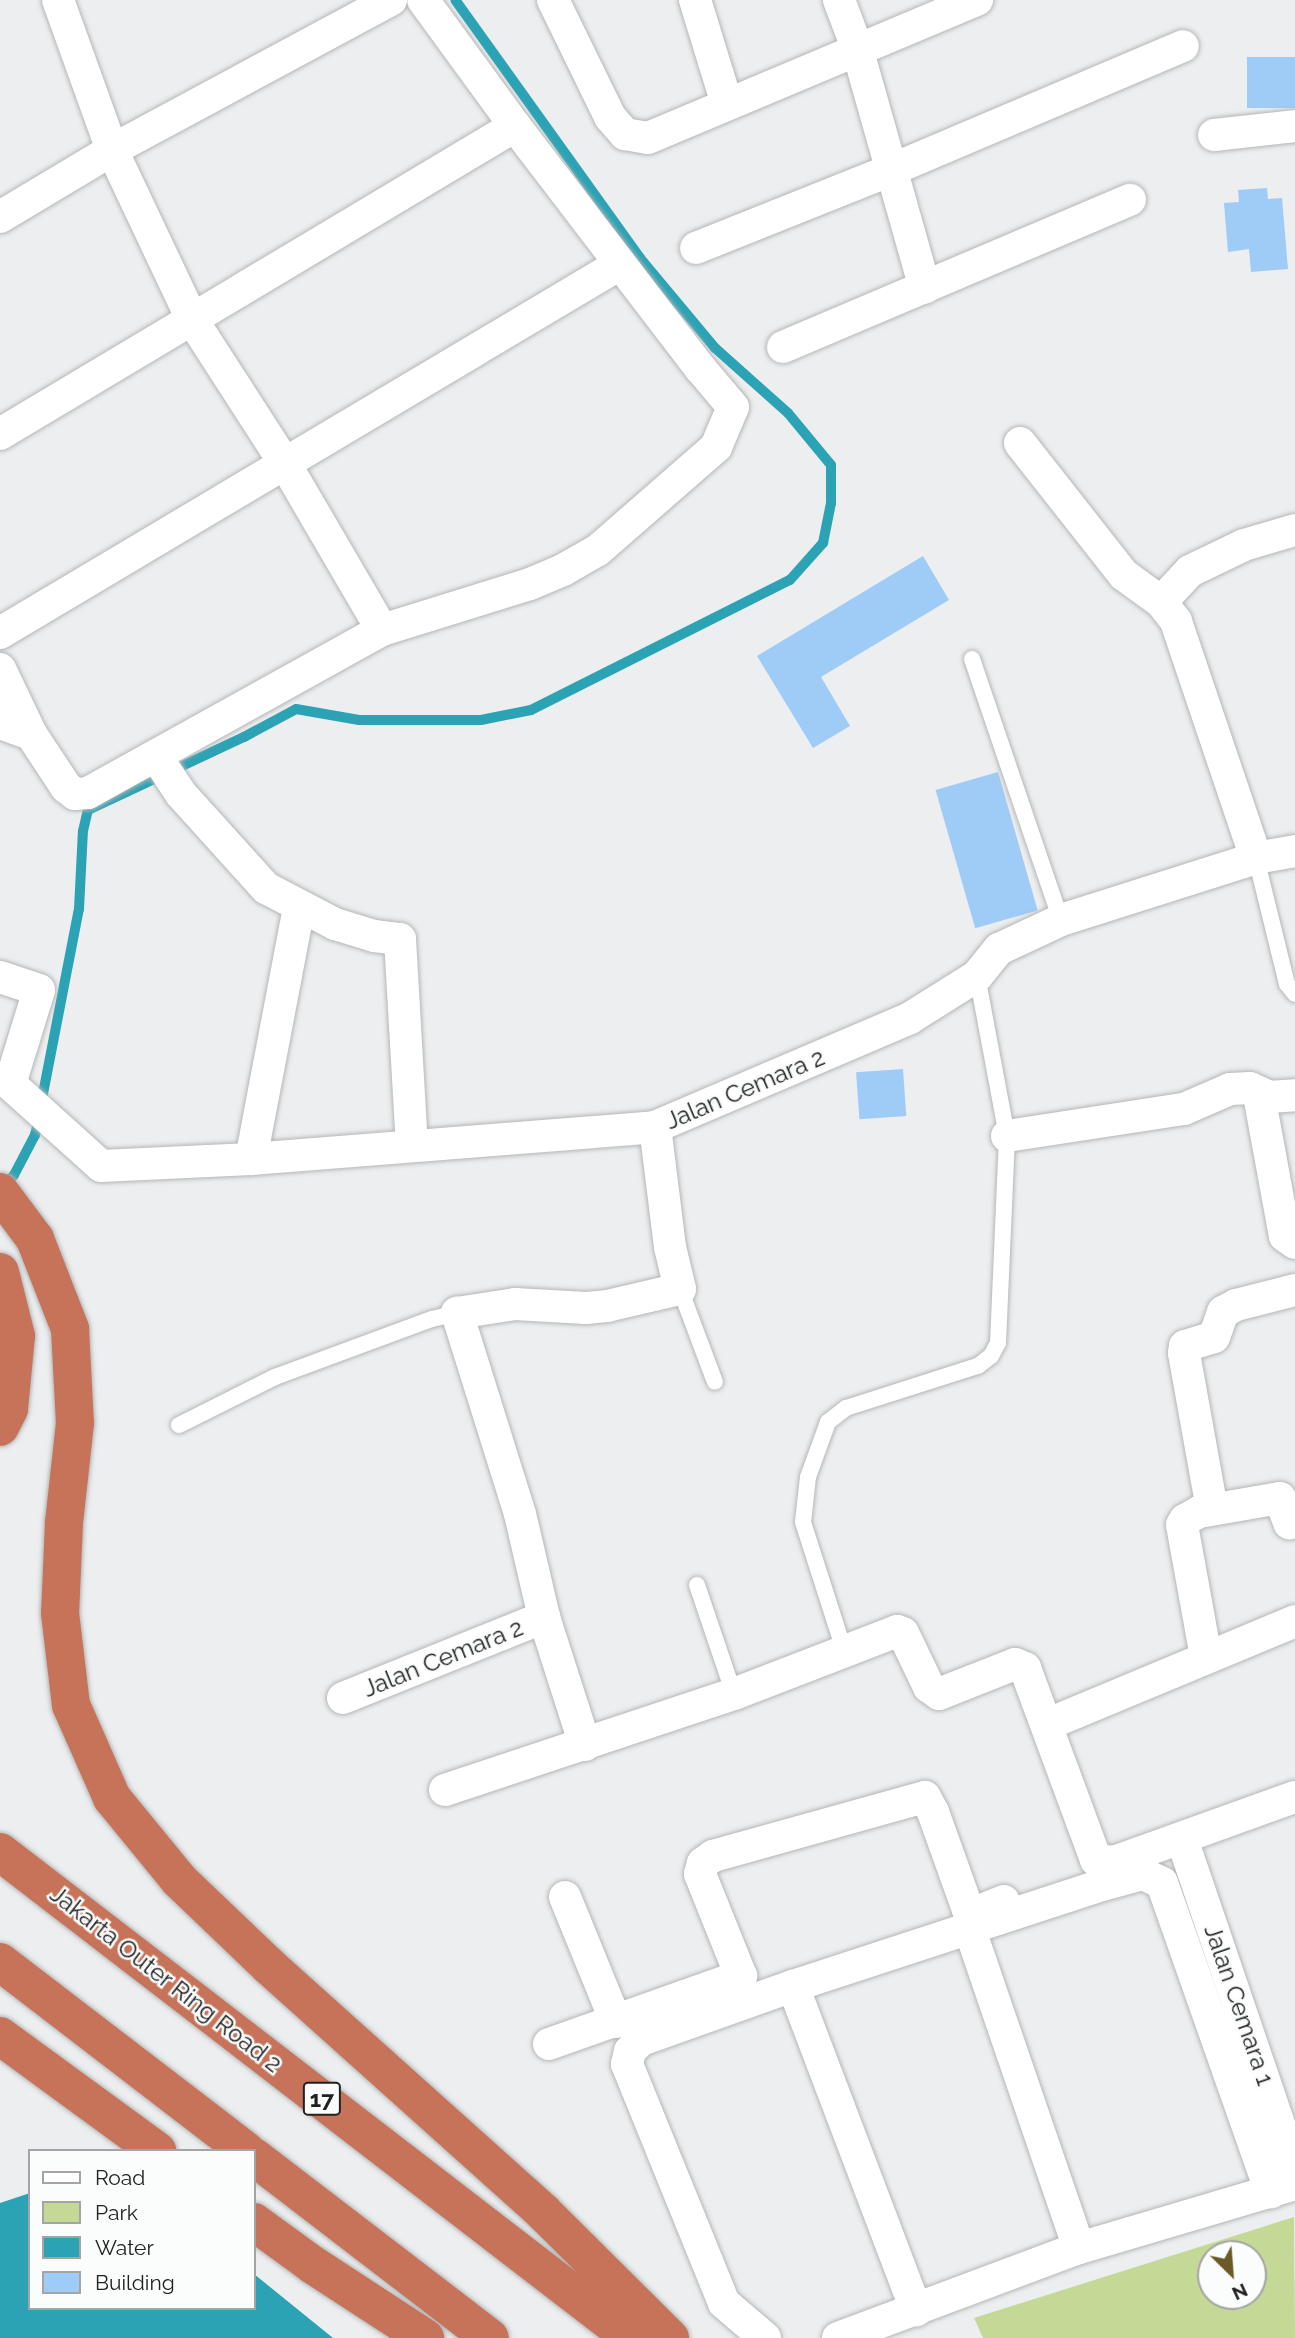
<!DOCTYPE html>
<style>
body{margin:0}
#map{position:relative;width:1295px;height:2338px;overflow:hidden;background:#edeeef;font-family:Raleway,sans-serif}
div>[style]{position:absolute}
.green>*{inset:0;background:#c4d995}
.water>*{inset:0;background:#2ca3b4}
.stream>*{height:10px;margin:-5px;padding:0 5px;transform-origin:5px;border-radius:5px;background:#2ca3b4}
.building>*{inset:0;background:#9eccf6;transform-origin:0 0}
.roads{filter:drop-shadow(0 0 2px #b5b6b7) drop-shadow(0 0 2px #b5b6b7)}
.lane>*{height:16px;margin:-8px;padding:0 8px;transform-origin:8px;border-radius:8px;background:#fff}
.street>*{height:32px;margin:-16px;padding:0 16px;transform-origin:16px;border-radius:16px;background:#fff}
.highway>*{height:38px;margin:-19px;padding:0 19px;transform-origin:19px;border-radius:19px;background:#c67359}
span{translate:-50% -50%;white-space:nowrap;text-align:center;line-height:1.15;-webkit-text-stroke:5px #fbfcfc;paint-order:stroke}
.shield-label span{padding:2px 5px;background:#fbfcfc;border:2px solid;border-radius:5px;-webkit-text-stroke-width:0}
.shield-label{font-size:23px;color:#212122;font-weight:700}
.street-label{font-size:24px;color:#212122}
.legend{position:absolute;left:28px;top:2149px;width:228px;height:161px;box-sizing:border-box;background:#fbfcfc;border:2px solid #a4a4a5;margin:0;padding:9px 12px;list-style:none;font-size:21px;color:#212122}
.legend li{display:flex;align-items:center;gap:14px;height:35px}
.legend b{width:35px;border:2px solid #a4a4a5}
.north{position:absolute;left:1197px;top:2240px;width:70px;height:70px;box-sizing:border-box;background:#fbfcfc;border:2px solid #a4a4a5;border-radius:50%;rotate:155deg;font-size:19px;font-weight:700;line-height:28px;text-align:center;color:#212122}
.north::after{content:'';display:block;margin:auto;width:24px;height:32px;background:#6c5928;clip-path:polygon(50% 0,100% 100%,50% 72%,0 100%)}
</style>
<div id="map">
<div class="green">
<div style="clip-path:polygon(evenodd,1294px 2217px,1295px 2338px,983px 2338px,974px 2318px,1294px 2217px,1211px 2254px,1253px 2254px,1253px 2296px,1211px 2296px,1211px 2254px)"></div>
</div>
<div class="water">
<div style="clip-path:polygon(30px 2193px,30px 2308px,254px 2308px,254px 2274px,333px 2338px,0 2338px,0 2203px)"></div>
</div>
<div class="stream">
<div style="left:41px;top:1104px;width:199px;rotate:-79deg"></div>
<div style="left:79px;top:909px;width:78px;rotate:-87.1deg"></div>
<div style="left:83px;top:831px;width:22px;rotate:-77deg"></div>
<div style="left:88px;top:810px;width:172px;rotate:-25.1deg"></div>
<div style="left:244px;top:737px;width:59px;rotate:-28.3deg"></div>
<div style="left:296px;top:709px;width:64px;rotate:9.9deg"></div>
<div style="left:359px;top:720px;width:122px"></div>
<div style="left:481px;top:720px;width:51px;rotate:-11.3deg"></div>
<div style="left:531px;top:710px;width:290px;rotate:-26.7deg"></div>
<div style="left:790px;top:580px;width:50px;rotate:-48.3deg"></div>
<div style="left:823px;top:543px;width:41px;rotate:-78.7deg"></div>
<div style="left:831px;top:503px;width:38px;rotate:-90deg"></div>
<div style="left:831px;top:465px;width:67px;rotate:-129.6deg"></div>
<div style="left:788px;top:413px;width:98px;rotate:-138.3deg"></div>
<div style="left:715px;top:348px;width:117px;rotate:-129.8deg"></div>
<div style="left:640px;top:258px;width:317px;rotate:-125.6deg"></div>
<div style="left:4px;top:1185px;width:14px;rotate:-45deg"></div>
<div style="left:14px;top:1175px;width:45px;rotate:-62.3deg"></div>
<div style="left:35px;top:1135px;width:16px;rotate:-76deg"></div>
</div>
<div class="building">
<div style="left:1295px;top:57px;width:51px;height:48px;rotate:90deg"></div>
<div style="clip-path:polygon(1267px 188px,1268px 199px,1282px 198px,1288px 269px,1251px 272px,1249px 249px,1228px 252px,1224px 203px,1239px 202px,1238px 190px)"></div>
<div style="clip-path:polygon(923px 556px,949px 600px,821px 677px,850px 726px,813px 748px,757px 656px)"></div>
<div style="left:998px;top:772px;width:144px;height:65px;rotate:74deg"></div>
<div style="left:903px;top:1069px;width:47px;height:47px;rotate:86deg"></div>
</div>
<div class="roads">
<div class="lane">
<div style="left:972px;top:659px;width:276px;rotate:71.2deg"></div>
<div style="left:1256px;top:858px;width:130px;rotate:76.2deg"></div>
<div style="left:1287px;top:984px;width:13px;rotate:51deg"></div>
<div style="left:680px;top:1289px;width:99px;rotate:69.4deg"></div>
<div style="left:179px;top:1425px;width:107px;rotate:-26.6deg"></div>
<div style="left:275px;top:1377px;width:167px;rotate:-20.3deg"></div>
<div style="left:432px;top:1319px;width:26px;rotate:-13deg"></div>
<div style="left:697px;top:1585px;width:115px;rotate:71.3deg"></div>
<div style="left:844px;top:1650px;width:134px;rotate:-107.8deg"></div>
<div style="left:803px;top:1522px;width:45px;rotate:-83.7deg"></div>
<div style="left:808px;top:1477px;width:59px;rotate:-70deg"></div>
<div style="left:828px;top:1422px;width:23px;rotate:-38deg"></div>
<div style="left:846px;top:1408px;width:139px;rotate:-17.7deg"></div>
<div style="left:978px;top:1366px;width:16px;rotate:-38deg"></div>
<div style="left:991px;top:1356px;width:15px;rotate:-62deg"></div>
<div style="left:998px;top:1343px;width:207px;rotate:-87.5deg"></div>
<div style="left:1007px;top:1136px;width:163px;rotate:-100.6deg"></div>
</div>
<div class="street">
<div style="left:58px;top:0;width:159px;rotate:70.2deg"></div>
<div style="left:112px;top:150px;width:189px;rotate:64.7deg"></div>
<div style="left:193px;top:321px;width:168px;rotate:57.2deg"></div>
<div style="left:284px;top:462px;width:194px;rotate:59.7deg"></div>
<div style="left:553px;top:0;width:130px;rotate:64deg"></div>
<div style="left:610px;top:117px;width:23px;rotate:49deg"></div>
<div style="left:625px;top:134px;width:23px;rotate:10deg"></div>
<div style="left:648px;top:138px;width:357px;rotate:-22.8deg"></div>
<div style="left:695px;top:0;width:109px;rotate:72.9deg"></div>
<div style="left:839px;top:0;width:51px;rotate:69.4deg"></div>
<div style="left:857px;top:48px;width:249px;rotate:74.2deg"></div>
<div style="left:1214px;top:135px;width:81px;rotate:-6.3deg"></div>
<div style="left:0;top:217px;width:131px;rotate:-30.9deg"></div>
<div style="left:112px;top:150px;width:317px;rotate:-28.3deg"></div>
<div style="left:696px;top:248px;width:210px;rotate:-21.8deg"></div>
<div style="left:891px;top:170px;width:317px;rotate:-23deg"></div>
<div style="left:783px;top:347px;width:377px;rotate:-23deg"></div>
<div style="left:0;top:434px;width:600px;rotate:-30.88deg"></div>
<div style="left:1020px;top:443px;width:168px;rotate:51.8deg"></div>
<div style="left:1124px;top:575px;width:46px;rotate:36.1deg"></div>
<div style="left:0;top:633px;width:721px;rotate:-30.76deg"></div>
<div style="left:0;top:669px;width:72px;rotate:64.5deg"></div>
<div style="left:0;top:723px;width:33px;rotate:20deg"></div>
<div style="left:31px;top:734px;width:64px;rotate:56.6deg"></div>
<div style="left:66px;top:787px;width:11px;rotate:38deg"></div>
<div style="left:75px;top:794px;width:13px;rotate:-4deg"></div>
<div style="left:88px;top:793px;width:336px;rotate:-29deg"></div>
<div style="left:382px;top:630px;width:155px;rotate:-17.3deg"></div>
<div style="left:530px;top:584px;width:36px;rotate:-23deg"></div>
<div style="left:563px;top:570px;width:40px;rotate:-29.7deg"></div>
<div style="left:598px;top:550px;width:157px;rotate:-41.1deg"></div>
<div style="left:716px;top:447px;width:43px;rotate:-67deg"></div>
<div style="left:733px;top:407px;width:51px;rotate:-130.2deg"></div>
<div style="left:700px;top:368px;width:305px;rotate:-127.4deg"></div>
<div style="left:515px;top:126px;width:156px;rotate:-126.1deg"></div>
<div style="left:156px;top:756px;width:45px;rotate:56.7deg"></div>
<div style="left:181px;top:794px;width:127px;rotate:47.9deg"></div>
<div style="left:266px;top:888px;width:78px;rotate:27.6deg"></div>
<div style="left:335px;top:924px;width:41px;rotate:17.1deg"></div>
<div style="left:374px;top:936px;width:26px;rotate:7deg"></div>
<div style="left:400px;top:939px;width:207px;rotate:86.7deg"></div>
<div style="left:1256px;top:858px;width:250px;rotate:-108.7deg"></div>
<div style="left:1176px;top:621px;width:24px;rotate:-128deg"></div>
<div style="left:1161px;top:602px;width:42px;rotate:-46.9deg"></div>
<div style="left:1190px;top:571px;width:60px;rotate:-25.7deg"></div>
<div style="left:1244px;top:545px;width:53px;rotate:-16.4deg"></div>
<div style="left:0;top:977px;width:41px;rotate:18.4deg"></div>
<div style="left:39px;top:990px;width:98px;rotate:107.1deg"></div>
<div style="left:10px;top:1084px;width:122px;rotate:42deg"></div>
<div style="left:101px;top:1166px;width:150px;rotate:-2.7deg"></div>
<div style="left:251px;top:1159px;width:405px;rotate:-4.5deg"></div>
<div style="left:655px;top:1127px;width:277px;rotate:-23.1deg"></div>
<div style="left:910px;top:1018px;width:79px;rotate:-32.1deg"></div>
<div style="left:977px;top:976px;width:35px;rotate:-51deg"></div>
<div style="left:999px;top:949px;width:68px;rotate:-25.1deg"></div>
<div style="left:1061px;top:920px;width:205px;rotate:-17.6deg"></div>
<div style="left:1256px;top:858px;width:40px;rotate:-10deg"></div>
<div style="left:1259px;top:1095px;width:143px;rotate:79.6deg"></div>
<div style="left:1285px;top:1236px;width:12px;rotate:35deg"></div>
<div style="left:1007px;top:1136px;width:179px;rotate:-8.7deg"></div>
<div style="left:1184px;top:1109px;width:50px;rotate:-23.5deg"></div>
<div style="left:1230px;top:1089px;width:20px;rotate:-3deg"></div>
<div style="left:1250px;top:1088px;width:21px;rotate:25deg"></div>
<div style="left:1269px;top:1097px;width:26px;rotate:-4deg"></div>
<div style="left:251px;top:1159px;width:257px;rotate:-79.2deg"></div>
<div style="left:1212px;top:1509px;width:158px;rotate:-100.2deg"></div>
<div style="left:1184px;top:1353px;width:7px;rotate:-82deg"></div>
<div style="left:1185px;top:1346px;width:30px;rotate:-17deg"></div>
<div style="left:1214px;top:1337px;width:27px;rotate:-70deg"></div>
<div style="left:1223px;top:1312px;width:15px;rotate:-28deg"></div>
<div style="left:1236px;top:1305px;width:61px;rotate:-14.3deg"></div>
<div style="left:1206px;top:1657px;width:134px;rotate:-100.3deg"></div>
<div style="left:1182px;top:1525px;width:6px;rotate:-59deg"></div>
<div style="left:1185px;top:1520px;width:16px;rotate:-30deg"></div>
<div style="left:1199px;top:1512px;width:82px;rotate:-9.8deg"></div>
<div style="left:1280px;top:1498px;width:27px;rotate:70deg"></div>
<div style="left:343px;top:1698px;width:217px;rotate:-21.9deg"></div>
<div style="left:1048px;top:1724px;width:268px;rotate:-22.6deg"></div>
<div style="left:585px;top:1745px;width:134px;rotate:-107.8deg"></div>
<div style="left:544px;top:1617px;width:106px;rotate:-103.1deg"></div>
<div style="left:520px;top:1514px;width:211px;rotate:-107.4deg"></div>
<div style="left:457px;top:1313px;width:59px;rotate:-8.8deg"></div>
<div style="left:515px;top:1304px;width:71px;rotate:3.2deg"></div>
<div style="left:586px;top:1308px;width:21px;rotate:-5deg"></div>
<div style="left:607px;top:1306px;width:75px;rotate:-13.1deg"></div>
<div style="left:680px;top:1289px;width:43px;rotate:-103.4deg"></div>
<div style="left:670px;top:1247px;width:121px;rotate:-97.1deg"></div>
<div style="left:445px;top:1790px;width:305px;rotate:-18.4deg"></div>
<div style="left:734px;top:1694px;width:175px;rotate:-21.1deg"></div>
<div style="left:897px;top:1631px;width:6px;rotate:18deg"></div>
<div style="left:903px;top:1633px;width:60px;rotate:64.3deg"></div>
<div style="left:929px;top:1687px;width:12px;rotate:35deg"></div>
<div style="left:939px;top:1694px;width:82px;rotate:-21.5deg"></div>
<div style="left:1015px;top:1664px;width:11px;rotate:22deg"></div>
<div style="left:1025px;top:1668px;width:205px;rotate:69.7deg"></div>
<div style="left:1096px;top:1860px;width:18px;rotate:6deg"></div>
<div style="left:1114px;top:1862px;width:192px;rotate:-19.8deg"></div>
<div style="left:1182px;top:1839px;width:351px;rotate:71.2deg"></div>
<div style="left:565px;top:1897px;width:135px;rotate:67.8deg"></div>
<div style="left:970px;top:1930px;width:336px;rotate:71.1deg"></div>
<div style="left:793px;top:1986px;width:347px;rotate:69.2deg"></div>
<div style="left:549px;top:2044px;width:204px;rotate:-19.5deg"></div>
<div style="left:741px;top:1976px;width:110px;rotate:-111.9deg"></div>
<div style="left:700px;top:1874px;width:11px;rotate:-75deg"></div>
<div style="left:703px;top:1863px;width:12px;rotate:-35deg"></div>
<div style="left:713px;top:1856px;width:220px;rotate:-15.6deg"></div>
<div style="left:925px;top:1797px;width:17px;rotate:62deg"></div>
<div style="left:933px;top:1812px;width:104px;rotate:70.3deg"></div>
<div style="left:968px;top:1910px;width:7px;rotate:27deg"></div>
<div style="left:974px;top:1913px;width:32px;rotate:-22deg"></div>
<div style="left:765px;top:2338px;width:54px;rotate:-139.5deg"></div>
<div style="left:724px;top:2303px;width:258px;rotate:-112.1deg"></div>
<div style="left:627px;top:2064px;width:13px;rotate:-77deg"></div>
<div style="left:630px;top:2051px;width:16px;rotate:-45deg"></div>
<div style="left:641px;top:2040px;width:161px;rotate:-19.6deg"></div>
<div style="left:793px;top:1986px;width:325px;rotate:-18.1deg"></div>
<div style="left:1102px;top:1885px;width:42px;rotate:-15deg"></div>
<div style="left:1143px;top:1874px;width:21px;rotate:25deg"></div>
<div style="left:1162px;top:1883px;width:328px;rotate:70.6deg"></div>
<div style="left:838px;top:2338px;width:257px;rotate:-20.5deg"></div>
<div style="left:1079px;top:2248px;width:225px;rotate:-16.5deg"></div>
</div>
<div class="highway">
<div style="left:0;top:1192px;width:59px;rotate:53.3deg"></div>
<div style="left:35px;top:1239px;width:97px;rotate:68.7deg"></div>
<div style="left:70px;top:1329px;width:94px;rotate:87deg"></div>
<div style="left:75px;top:1423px;width:101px;rotate:96.3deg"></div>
<div style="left:64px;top:1523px;width:90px;rotate:92.5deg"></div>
<div style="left:60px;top:1613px;width:93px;rotate:83.2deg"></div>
<div style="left:71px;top:1705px;width:102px;rotate:66.2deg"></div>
<div style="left:112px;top:1798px;width:106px;rotate:50.7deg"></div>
<div style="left:179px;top:1880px;width:124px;rotate:43.7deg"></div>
<div style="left:269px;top:1966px;width:368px;rotate:41.9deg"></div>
<div style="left:543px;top:2212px;width:179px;rotate:44.8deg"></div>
<div style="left:0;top:1272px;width:66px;rotate:76deg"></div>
<div style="left:16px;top:1336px;width:73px;rotate:95.5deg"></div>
<div style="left:9px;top:1409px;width:20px;rotate:117deg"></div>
<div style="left:0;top:1852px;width:796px;rotate:37.6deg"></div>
<div style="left:0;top:1962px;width:310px;rotate:37.5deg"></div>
<div style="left:0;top:2036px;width:195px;rotate:36.2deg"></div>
<div style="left:254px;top:2157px;width:297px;rotate:37.5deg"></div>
<div style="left:254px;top:2222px;width:73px;rotate:36.1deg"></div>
<div style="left:313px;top:2265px;width:134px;rotate:33.1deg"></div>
</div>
</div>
<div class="shield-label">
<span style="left:322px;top:2099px">17</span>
</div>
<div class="street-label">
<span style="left:745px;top:1089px;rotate:-23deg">Jalan Cemara 2</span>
<span style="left:443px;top:1658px;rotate:-22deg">Jalan Cemara 2</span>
<span style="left:166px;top:1979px;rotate:38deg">Jakarta Outer Ring Road 2</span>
<span style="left:1239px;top:2005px;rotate:71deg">Jalan Cemara 1</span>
</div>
<ul class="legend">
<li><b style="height:9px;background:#fff"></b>Road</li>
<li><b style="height:19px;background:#c4d995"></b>Park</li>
<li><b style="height:19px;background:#2ca3b4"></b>Water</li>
<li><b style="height:19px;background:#9eccf6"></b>Building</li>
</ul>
<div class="north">N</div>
</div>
